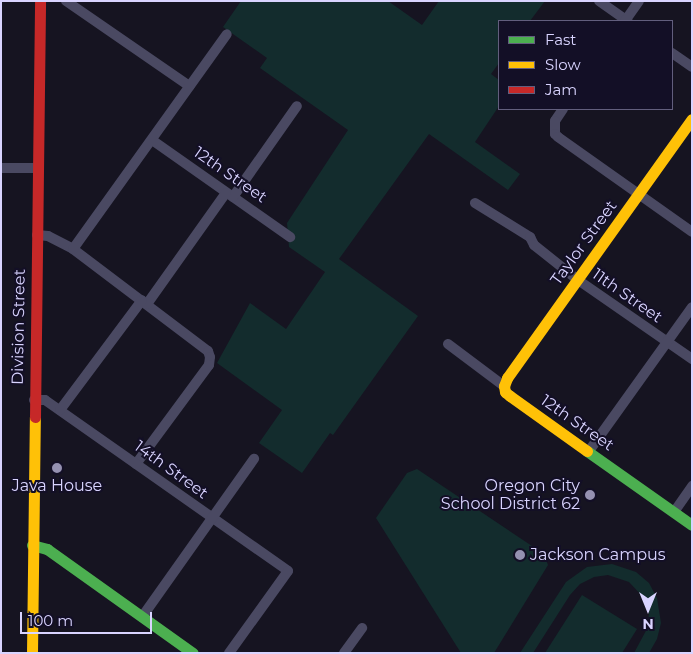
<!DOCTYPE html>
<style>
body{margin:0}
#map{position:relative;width:693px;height:654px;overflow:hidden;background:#161421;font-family:Montserrat,sans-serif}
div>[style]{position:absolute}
.green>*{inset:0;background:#132c2d}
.street>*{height:10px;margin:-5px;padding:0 5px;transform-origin:5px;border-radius:5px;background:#4a4962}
.fast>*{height:11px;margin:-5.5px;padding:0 5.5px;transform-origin:5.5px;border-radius:5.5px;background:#4caf50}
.slow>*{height:11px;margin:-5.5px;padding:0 5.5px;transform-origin:5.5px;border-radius:5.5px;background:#ffc107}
.jam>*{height:11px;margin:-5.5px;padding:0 5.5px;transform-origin:5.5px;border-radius:5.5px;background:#c62828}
.dots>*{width:14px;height:14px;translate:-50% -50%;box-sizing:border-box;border:2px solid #130f26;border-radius:50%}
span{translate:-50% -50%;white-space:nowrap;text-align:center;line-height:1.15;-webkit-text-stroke:4px #130f26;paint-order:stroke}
.street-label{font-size:16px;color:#d9d4ff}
.poi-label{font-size:16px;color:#d9d4ff}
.right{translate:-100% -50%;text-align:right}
.left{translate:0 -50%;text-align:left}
.frame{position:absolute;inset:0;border:2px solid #d9d4ff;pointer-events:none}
.legend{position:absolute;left:498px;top:20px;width:175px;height:90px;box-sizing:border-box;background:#130f26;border:1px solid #625e7d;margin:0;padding:6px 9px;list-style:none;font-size:15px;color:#d9d4ff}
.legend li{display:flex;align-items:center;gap:10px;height:25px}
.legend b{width:25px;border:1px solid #625e7d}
.north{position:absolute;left:623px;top:584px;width:50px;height:50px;-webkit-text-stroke:4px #130f26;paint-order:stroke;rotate:180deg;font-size:14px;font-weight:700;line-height:20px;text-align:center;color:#d9d4ff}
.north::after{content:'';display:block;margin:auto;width:18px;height:22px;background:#d9d4ff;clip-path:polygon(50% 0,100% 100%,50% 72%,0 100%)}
.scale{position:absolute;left:20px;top:612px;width:132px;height:22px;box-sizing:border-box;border:2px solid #d9d4ff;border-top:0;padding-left:6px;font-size:15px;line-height:18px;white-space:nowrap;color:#d9d4ff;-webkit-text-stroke:4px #130f26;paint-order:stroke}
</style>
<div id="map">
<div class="green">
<div style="clip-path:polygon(241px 1px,388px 1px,422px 25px,439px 1px,545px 1px,530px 21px,499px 21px,499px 63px,491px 74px,499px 80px,499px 106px,475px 142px,520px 174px,508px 190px,429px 134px,339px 259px,418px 316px,333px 435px,330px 433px,302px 473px,259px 443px,282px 410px,217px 363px,250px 303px,286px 329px,325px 272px,289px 247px,287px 223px,348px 130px,260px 68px,267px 58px,223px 27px)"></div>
<div style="clip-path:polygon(417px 469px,544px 554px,548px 565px,494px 653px,461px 653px,376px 518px,407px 473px)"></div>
<div style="clip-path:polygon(612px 564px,636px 572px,649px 583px,657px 598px,661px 623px,657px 639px,649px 653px,634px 653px,648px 627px,649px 612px,644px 598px,629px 582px,608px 575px,594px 577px,580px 584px,570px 595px,533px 653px,520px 653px,566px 582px,587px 567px)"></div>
<div style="clip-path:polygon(582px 595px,637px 629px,622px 653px,545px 653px)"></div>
</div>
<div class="street">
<div style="left:66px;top:1px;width:150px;rotate:34.6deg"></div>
<div style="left:599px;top:1px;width:35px;rotate:35deg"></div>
<div style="left:625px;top:21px;width:24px;rotate:-55deg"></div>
<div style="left:672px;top:53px;width:24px;rotate:35deg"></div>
<div style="left:563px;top:109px;width:14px;rotate:124deg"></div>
<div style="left:555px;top:121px;width:13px;rotate:90deg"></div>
<div style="left:555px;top:134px;width:4px;rotate:45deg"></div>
<div style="left:558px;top:137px;width:164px;rotate:35.3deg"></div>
<div style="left:152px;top:140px;width:169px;rotate:35.1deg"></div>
<div style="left:1px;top:168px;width:37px"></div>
<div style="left:233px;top:197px;width:111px;rotate:-54.9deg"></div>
<div style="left:475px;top:203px;width:65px;rotate:31.7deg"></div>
<div style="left:530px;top:237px;width:9px;rotate:63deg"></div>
<div style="left:534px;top:245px;width:56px;rotate:38.5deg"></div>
<div style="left:578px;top:280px;width:139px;rotate:34.7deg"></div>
<div style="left:37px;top:235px;width:11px;rotate:5deg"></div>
<div style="left:48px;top:236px;width:28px;rotate:27deg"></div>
<div style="left:73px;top:249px;width:169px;rotate:37.1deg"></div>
<div style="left:208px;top:351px;width:6px;rotate:72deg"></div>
<div style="left:210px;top:357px;width:8px;rotate:97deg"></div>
<div style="left:209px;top:365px;width:123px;rotate:126.4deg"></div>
<div style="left:73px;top:249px;width:264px;rotate:-54.4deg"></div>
<div style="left:147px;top:304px;width:136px;rotate:-54.6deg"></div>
<div style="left:448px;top:344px;width:70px;rotate:36.9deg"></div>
<div style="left:34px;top:400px;width:11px"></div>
<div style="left:45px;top:400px;width:297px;rotate:35.1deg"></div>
<div style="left:288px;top:571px;width:101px;rotate:125.7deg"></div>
<div style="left:60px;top:410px;width:137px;rotate:-53.3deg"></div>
<div style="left:589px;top:451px;width:177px;rotate:-54.4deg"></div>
<div style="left:674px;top:512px;width:32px;rotate:-55deg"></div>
<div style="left:142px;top:617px;width:194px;rotate:-54.7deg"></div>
<div style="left:344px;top:653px;width:31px;rotate:-54deg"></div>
</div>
<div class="fast">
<div style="left:587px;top:451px;width:128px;rotate:35.2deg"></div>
<div style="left:32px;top:545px;width:16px;rotate:15deg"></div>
<div style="left:47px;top:549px;width:179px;rotate:35.5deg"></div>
</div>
<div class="slow">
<div style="left:587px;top:451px;width:95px;rotate:-144.5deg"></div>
<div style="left:510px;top:396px;width:6px;rotate:-141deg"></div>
<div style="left:505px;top:392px;width:6px;rotate:-99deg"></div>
<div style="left:504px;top:386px;width:9px;rotate:-69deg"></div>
<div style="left:507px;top:378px;width:318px;rotate:-54.5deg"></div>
<div style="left:32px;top:653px;width:236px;rotate:-89.3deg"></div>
</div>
<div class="jam">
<div style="left:35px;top:417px;width:416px;rotate:-89.3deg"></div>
</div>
<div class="dots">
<div style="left:57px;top:468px;background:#9591b1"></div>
<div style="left:590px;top:495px;background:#9591b1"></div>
<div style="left:520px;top:555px;background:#9591b1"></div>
</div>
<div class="street-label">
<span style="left:230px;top:175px;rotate:35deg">12th Street</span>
<span style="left:584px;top:243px;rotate:-54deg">Taylor Street</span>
<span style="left:627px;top:296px;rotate:35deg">11th Street</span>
<span style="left:19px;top:327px;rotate:-89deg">Division Street</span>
<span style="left:577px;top:423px;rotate:35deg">12th Street</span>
<span style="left:171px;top:470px;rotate:36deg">14th Street</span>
</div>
<div class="poi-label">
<span style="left:57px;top:486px">Java House</span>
<span class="right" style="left:580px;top:495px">Oregon City<br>School District 62</span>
<span class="left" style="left:530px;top:555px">Jackson Campus</span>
</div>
<div class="frame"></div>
<ul class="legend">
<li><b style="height:6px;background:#4caf50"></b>Fast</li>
<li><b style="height:6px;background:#ffc107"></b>Slow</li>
<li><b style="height:6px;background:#c62828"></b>Jam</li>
</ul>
<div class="north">N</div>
<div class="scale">100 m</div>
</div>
